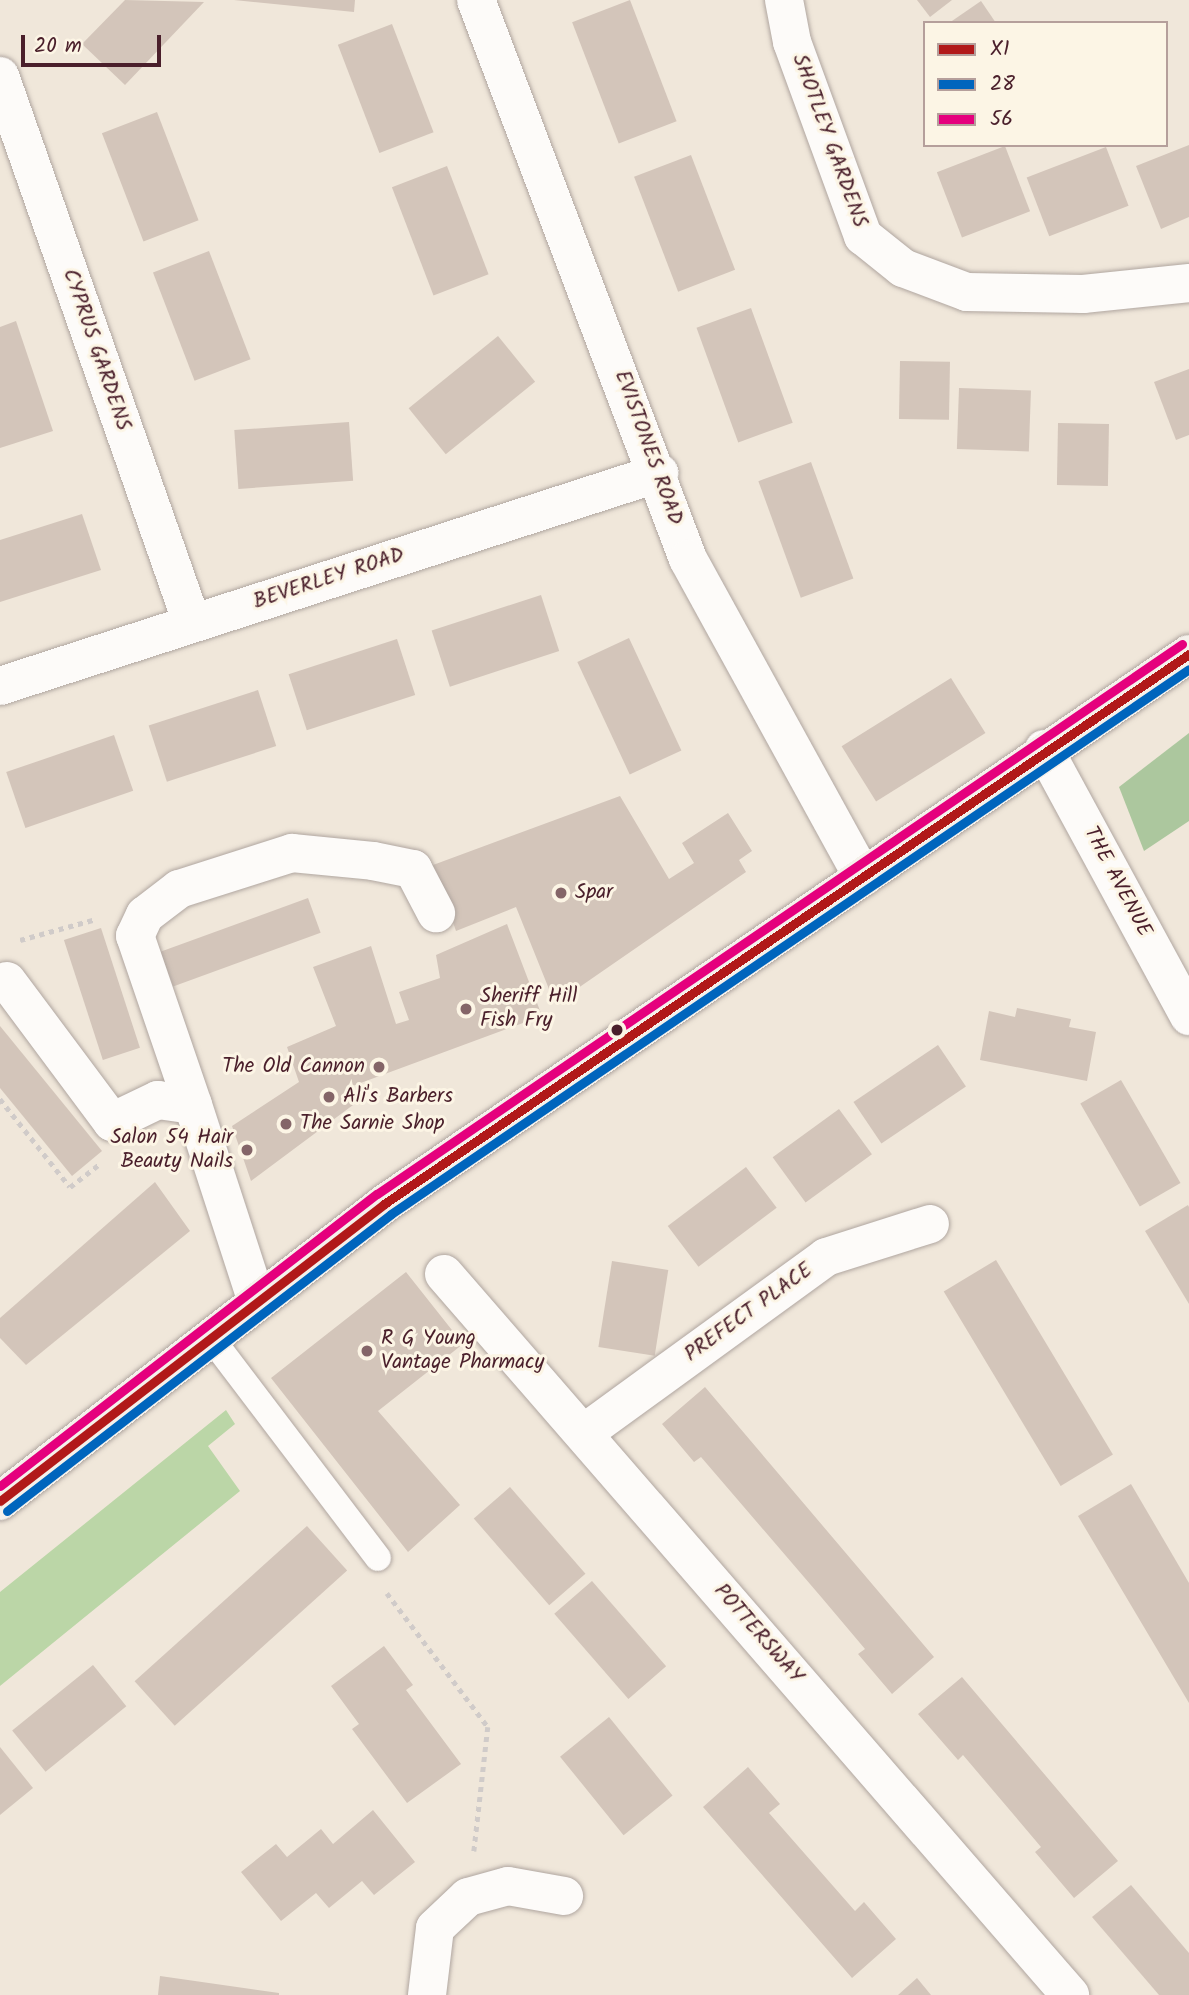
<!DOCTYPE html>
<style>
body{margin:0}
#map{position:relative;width:1189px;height:1995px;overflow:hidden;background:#f0e7da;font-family:Kalam,sans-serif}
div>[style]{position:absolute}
.green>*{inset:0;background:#bbd6a7}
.forest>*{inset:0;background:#acc79e}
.building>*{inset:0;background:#d3c5ba;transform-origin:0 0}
.path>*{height:4.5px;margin-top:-2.25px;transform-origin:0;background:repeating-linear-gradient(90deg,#d0cbc9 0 5px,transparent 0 10px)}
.roads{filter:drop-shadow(0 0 2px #b0a6a0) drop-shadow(0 0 2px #b0a6a0)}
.service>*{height:26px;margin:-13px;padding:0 13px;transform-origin:13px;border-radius:13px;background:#fdfbf9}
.minor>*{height:38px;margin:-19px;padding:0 19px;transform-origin:19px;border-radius:19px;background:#fdfbf9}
.secondary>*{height:38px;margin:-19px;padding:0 19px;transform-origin:19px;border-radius:19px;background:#f5f1eb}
.bus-1>*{height:9px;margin:-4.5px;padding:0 4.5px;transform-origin:4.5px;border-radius:4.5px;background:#b11919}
.bus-2>*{height:9px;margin:-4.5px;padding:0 4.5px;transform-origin:4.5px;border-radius:4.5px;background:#0065bd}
.bus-3>*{height:9px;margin:-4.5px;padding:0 4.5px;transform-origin:4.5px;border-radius:4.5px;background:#e5007d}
.dots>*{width:19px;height:19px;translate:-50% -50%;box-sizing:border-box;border:4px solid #fcf5e5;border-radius:50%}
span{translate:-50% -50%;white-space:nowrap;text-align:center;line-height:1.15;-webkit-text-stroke:6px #fcf5e5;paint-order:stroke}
.street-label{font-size:21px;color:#4a1f2b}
.poi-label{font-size:21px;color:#4a1f2b}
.left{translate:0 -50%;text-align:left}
.right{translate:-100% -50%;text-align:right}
.legend{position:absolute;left:923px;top:21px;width:245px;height:126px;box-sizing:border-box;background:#fcf5e5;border:2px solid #b59f9b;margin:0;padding:9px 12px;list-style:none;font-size:21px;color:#4a1f2b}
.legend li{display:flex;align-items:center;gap:14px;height:35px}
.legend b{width:35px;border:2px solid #b59f9b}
.scale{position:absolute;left:21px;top:35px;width:140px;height:32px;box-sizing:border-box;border:4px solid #4a1f2b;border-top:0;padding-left:9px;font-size:21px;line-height:24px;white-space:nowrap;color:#4a1f2b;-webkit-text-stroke:5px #fcf5e5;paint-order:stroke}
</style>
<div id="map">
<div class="green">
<div style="clip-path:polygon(226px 1410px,235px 1424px,208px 1446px,240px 1491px,0 1686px,0 1592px)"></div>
</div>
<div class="forest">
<div style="clip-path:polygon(1189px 733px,1189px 821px,1144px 851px,1119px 787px)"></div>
</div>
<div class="building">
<div style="clip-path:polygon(125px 0,204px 2px,125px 85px,82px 44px)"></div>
<div style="clip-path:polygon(234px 0,355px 0,354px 12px)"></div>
<div style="left:630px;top:0;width:130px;height:62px;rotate:69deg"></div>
<div style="clip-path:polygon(917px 0,952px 0,930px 17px)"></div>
<div style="clip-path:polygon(981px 1px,996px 23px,949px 23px)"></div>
<div style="left:392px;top:24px;width:116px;height:58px;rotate:69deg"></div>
<div style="left:157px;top:112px;width:116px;height:59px;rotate:69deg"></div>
<div style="clip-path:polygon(1189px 145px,1189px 217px,1161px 229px,1136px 166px)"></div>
<div style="left:1005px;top:146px;width:70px;height:73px;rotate:69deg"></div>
<div style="left:1106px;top:147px;width:63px;height:85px;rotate:69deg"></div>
<div style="left:691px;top:155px;width:123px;height:61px;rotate:69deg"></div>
<div style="left:447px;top:166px;width:116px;height:59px;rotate:69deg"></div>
<div style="left:209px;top:251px;width:116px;height:60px;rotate:69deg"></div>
<div style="left:751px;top:308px;width:122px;height:58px;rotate:70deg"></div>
<div style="clip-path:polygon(16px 321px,53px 431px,0 448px,0 327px)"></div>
<div style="left:498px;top:336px;width:59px;height:115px;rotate:51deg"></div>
<div style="left:900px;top:361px;width:50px;height:58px;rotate:1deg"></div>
<div style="clip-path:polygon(1189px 369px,1189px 435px,1176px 440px,1154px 382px)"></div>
<div style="left:959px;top:388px;width:72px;height:61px;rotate:2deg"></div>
<div style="left:349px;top:422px;width:59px;height:115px;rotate:86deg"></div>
<div style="left:1058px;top:423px;width:51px;height:62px;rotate:1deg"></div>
<div style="left:811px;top:462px;width:124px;height:56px;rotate:70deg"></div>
<div style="clip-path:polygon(82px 514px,101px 570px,0 602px,0 540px)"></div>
<div style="left:541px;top:595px;width:59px;height:115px;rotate:72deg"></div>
<div style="left:629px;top:638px;width:124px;height:57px;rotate:65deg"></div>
<div style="left:397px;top:639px;width:59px;height:114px;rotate:72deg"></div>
<div style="left:951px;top:678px;width:65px;height:129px;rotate:58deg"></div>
<div style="left:258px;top:690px;width:59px;height:115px;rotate:72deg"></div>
<div style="left:114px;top:735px;width:59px;height:114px;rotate:71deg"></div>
<div style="clip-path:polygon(620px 796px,669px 879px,694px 863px,682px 843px,728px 813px,752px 851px,739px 860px,746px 872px,555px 1004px,516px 907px,456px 931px,433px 865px)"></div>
<div style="left:308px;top:898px;width:37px;height:157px;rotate:70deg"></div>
<div style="clip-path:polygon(507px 924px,542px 1016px,347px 1088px,353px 1105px,251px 1181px,232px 1126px,299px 1082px,287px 1047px,336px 1026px,313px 967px,371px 946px,396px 1024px,409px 1020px,399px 992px,440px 978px,436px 955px)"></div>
<div style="left:101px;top:928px;width:126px;height:39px;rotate:72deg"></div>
<div style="clip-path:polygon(1017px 1008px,1071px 1019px,1069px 1027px,1096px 1032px,1087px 1081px,980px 1060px,989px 1011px,1015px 1017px)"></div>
<div style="clip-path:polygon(0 1026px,102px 1151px,72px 1176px,0 1088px)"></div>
<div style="left:938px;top:1045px;width:50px;height:102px;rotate:56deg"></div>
<div style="left:1121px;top:1080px;width:119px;height:47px;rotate:60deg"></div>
<div style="left:839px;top:1109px;width:56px;height:82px;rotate:54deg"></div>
<div style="left:746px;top:1167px;width:51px;height:98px;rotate:53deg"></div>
<div style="clip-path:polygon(155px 1182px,190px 1231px,26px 1365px,0 1338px,0 1318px)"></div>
<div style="clip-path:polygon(1188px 1205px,1189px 1207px,1189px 1304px,1145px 1231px)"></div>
<div style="left:996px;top:1260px;width:227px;height:61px;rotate:59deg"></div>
<div style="left:612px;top:1261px;width:57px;height:87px;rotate:9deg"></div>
<div style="clip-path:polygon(406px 1272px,463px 1344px,378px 1411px,460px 1505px,408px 1552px,271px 1378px)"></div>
<div style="clip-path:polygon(705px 1387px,934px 1657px,892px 1694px,858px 1654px,865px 1649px,822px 1598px,701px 1457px,694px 1462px,662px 1424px)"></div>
<div style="clip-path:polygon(1131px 1484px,1189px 1583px,1189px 1703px,1078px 1516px)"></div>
<div style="left:510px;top:1487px;width:115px;height:48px;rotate:49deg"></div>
<div style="left:307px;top:1526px;width:60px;height:232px;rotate:48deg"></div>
<div style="left:592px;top:1581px;width:113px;height:50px;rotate:49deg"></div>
<div style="clip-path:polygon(384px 1646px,413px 1685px,406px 1690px,461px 1764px,407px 1803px,352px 1729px,359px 1724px,331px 1686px)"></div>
<div style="left:93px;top:1665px;width:53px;height:104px;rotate:51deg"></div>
<div style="clip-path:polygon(962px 1677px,1118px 1861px,1074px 1898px,1035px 1852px,1041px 1847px,963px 1755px,958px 1760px,918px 1714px)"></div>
<div style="left:609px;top:1717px;width:101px;height:63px;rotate:51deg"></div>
<div style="clip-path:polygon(0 1747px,33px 1788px,0 1815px)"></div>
<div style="clip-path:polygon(748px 1767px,780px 1804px,769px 1813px,855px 1911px,864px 1902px,896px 1939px,852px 1978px,703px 1807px)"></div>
<div style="clip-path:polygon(373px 1810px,415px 1862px,374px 1895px,362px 1881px,329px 1908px,316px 1893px,281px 1921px,241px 1872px,276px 1844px,287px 1857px,321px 1829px,333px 1844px)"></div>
<div style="clip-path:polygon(1131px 1885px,1189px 1953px,1189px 1995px,1159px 1995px,1092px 1917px)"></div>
<div style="clip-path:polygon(160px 1976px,279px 1993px,279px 1995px,158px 1995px)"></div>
<div style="clip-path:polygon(917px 1978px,931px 1995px,898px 1995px)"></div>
</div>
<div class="path">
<div style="left:20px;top:940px;width:79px;rotate:-15.4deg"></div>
<div style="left:0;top:1099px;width:112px;rotate:51.5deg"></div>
<div style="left:70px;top:1187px;width:37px;rotate:-38deg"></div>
<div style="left:387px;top:1593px;width:168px;rotate:53deg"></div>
<div style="left:488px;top:1727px;width:125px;rotate:96.4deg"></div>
</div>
<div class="roads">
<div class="service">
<div style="left:211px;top:1338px;width:276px;rotate:52.8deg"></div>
</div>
<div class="minor">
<div style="left:476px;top:0;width:598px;rotate:69.23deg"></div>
<div style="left:688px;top:559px;width:363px;rotate:61.2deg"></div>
<div style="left:784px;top:0;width:43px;rotate:79.2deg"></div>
<div style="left:792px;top:42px;width:207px;rotate:69.9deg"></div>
<div style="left:863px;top:236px;width:51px;rotate:38.7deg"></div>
<div style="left:903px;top:268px;width:68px;rotate:20.6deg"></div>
<div style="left:967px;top:292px;width:116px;rotate:1deg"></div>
<div style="left:1083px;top:294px;width:107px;rotate:-5.9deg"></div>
<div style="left:0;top:76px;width:580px;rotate:70.66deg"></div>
<div style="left:0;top:686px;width:693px;rotate:-17.91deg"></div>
<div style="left:1044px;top:749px;width:304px;rotate:61.5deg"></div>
<div style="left:7px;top:981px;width:176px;rotate:53.3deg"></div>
<div style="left:112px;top:1122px;width:51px;rotate:-25.6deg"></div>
<div style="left:158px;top:1100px;width:35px;rotate:8deg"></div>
<div style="left:193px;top:1105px;width:207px;rotate:72deg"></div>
<div style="left:193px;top:1105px;width:179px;rotate:-108.9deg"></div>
<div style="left:135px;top:936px;width:23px;rotate:-65deg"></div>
<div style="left:145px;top:915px;width:43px;rotate:-37.4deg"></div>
<div style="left:179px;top:889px;width:119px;rotate:-17.7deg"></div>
<div style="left:292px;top:853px;width:81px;rotate:5.6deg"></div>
<div style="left:373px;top:861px;width:41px;rotate:11.3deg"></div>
<div style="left:413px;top:869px;width:50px;rotate:62.4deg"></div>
<div style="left:444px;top:1274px;width:955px;rotate:49.03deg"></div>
<div style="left:584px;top:1433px;width:299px;rotate:-36deg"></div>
<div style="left:826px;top:1257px;width:109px;rotate:-17.6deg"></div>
<div style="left:427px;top:1995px;width:67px;rotate:-83.2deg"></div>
<div style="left:435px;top:1928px;width:45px;rotate:-43.2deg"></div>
<div style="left:468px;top:1897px;width:41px;rotate:-15.4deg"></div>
<div style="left:508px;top:1886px;width:57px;rotate:10.1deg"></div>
</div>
<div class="secondary">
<div style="left:0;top:1501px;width:485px;rotate:-37.7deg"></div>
<div style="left:384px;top:1204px;width:975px;rotate:-34.34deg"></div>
</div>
</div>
<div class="bus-1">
<div style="left:0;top:1501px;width:485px;rotate:-37.7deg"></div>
<div style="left:384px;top:1204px;width:975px;rotate:-34.34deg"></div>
</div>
<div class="bus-2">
<div style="left:7px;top:1511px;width:485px;rotate:-37.7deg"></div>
<div style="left:391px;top:1214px;width:966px;rotate:-34.33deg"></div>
</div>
<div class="bus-3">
<div style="left:0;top:1486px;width:477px;rotate:-37.8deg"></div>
<div style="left:377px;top:1194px;width:975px;rotate:-34.34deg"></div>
</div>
<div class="dots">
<div style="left:561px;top:893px;background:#846568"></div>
<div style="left:466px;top:1009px;background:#846568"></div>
<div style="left:617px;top:1030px;background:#4a1f2b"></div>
<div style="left:379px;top:1067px;background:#846568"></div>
<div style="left:329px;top:1097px;background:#846568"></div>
<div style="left:286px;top:1124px;background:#846568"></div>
<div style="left:247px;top:1150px;background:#846568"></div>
<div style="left:367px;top:1351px;background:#846568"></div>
</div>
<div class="street-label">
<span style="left:829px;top:141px;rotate:70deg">SHOTLEY GARDENS</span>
<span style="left:96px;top:350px;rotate:71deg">CYPRUS GARDENS</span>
<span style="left:648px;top:448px;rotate:70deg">EVISTONES ROAD</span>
<span style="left:329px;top:579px;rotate:-18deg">BEVERLEY ROAD</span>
<span style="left:1117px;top:882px;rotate:62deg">THE AVENUE</span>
<span style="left:749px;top:1313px;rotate:-36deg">PREFECT PLACE</span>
<span style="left:758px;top:1634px;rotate:49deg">POTTERSWAY</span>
</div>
<div class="poi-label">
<span class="left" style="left:575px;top:893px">Spar</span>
<span class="left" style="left:480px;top:1009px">Sheriff Hill<br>Fish Fry</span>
<span class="right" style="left:365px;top:1067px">The Old Cannon</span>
<span class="left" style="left:343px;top:1097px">Ali's Barbers</span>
<span class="left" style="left:300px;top:1124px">The Sarnie Shop</span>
<span class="right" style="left:233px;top:1150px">Salon 54 Hair<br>Beauty Nails</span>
<span class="left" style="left:381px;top:1351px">R G Young<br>Vantage Pharmacy</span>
</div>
<ul class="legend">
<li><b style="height:9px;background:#b11919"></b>X1</li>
<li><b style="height:9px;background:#0065bd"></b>28</li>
<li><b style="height:9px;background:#e5007d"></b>56</li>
</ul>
<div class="scale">20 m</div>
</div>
